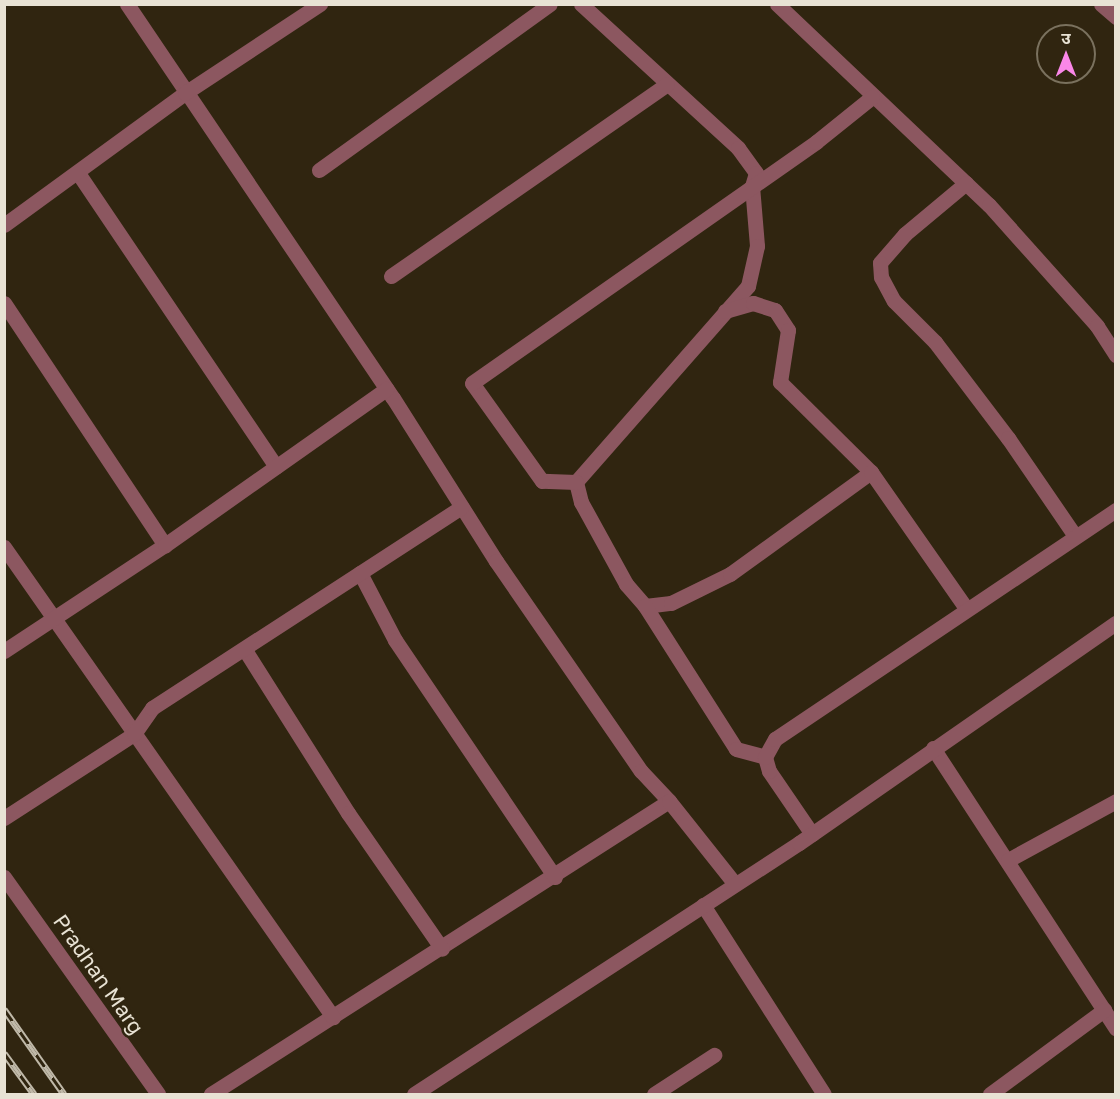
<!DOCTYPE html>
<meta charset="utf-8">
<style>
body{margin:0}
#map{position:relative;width:1120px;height:1099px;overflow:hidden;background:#302510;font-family:"Golos Text","Noto Sans Devanagari",sans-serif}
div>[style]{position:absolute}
.minor>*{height:15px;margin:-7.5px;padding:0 7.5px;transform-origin:7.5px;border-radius:7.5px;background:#8c5760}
.tertiary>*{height:15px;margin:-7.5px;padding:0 7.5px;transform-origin:7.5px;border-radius:7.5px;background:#8c5760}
.rail>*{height:7px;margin-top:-3.5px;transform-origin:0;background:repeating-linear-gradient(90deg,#302510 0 14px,#c0b9a9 0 28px);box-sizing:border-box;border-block:2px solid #c0b9a9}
span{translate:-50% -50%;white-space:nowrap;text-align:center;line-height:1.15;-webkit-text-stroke:5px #302510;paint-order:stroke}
.street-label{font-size:21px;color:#e8e2d4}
.frame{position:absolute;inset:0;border:6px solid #e8e2d4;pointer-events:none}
.north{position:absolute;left:1036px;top:24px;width:60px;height:60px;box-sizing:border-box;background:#302510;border:2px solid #7a715e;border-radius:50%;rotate:0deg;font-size:16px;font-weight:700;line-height:24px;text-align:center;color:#e8e2d4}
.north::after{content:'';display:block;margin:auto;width:21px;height:27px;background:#fa87e8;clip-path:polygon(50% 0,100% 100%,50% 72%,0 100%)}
</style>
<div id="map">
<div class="minor">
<div style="left:127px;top:4px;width:475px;rotate:56deg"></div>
<div style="left:393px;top:398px;width:193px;rotate:57.7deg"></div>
<div style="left:496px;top:561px;width:255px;rotate:55.4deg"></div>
<div style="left:641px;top:771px;width:41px;rotate:47deg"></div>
<div style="left:669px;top:801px;width:544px;rotate:147.39deg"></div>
<div style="left:581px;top:4px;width:213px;rotate:42.5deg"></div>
<div style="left:738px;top:148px;width:31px;rotate:54deg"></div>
<div style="left:756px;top:173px;width:14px;rotate:107deg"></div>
<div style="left:752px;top:186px;width:60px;rotate:85.2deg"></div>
<div style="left:757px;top:246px;width:41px;rotate:102.7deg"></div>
<div style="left:748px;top:286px;width:261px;rotate:131.3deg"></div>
<div style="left:576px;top:482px;width:21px;rotate:76deg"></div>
<div style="left:581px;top:502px;width:94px;rotate:61.2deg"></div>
<div style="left:626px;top:584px;width:29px;rotate:49deg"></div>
<div style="left:645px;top:606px;width:26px;rotate:-7deg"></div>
<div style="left:671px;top:603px;width:66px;rotate:-26.2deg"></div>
<div style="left:730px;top:574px;width:174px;rotate:-35.9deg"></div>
<div style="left:777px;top:4px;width:292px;rotate:43.5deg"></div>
<div style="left:989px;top:205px;width:162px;rotate:48.2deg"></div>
<div style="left:1097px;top:326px;width:35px;rotate:57deg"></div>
<div style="left:1101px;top:4px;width:20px;rotate:41deg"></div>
<div style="left:319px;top:170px;width:284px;rotate:-35.7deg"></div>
<div style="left:78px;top:173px;width:354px;rotate:56deg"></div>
<div style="left:966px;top:183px;width:80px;rotate:140.1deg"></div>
<div style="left:905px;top:234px;width:38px;rotate:131deg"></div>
<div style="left:880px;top:263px;width:14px;rotate:86deg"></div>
<div style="left:881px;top:277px;width:27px;rotate:62deg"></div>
<div style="left:894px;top:301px;width:58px;rotate:45deg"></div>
<div style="left:935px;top:342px;width:121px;rotate:52.8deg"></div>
<div style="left:1008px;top:438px;width:119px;rotate:55.6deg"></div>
<div style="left:4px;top:225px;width:224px;rotate:-36.1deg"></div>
<div style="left:185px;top:93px;width:162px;rotate:-33.4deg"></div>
<div style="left:391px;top:276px;width:336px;rotate:-34.8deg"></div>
<div style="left:4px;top:303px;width:291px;rotate:56.4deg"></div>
<div style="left:725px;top:311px;width:29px;rotate:-16deg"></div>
<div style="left:753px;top:303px;width:23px;rotate:18deg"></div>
<div style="left:775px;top:310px;width:24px;rotate:57deg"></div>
<div style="left:788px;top:330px;width:53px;rotate:98.7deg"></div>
<div style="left:780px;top:382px;width:128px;rotate:44.7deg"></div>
<div style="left:871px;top:472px;width:166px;rotate:55.1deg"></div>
<div style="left:576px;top:482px;width:34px;rotate:-178deg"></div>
<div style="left:542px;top:481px;width:120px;rotate:-125.5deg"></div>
<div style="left:472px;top:383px;width:420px;rotate:-35deg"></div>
<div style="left:816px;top:142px;width:72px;rotate:-38.8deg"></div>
<div style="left:4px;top:547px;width:574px;rotate:55.01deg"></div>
<div style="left:360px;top:573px;width:76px;rotate:62.4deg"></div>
<div style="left:395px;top:640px;width:286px;rotate:56deg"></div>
<div style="left:645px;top:606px;width:169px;rotate:57.5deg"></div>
<div style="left:736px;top:749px;width:30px;rotate:15deg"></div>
<div style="left:245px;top:650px;width:193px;rotate:57.7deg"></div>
<div style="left:348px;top:813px;width:165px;rotate:55.3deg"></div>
<div style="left:4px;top:651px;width:193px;rotate:-33.4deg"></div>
<div style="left:165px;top:545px;width:271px;rotate:-35.2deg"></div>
<div style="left:933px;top:748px;width:335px;rotate:56.9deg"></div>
<div style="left:669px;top:801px;width:106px;rotate:51.5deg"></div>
<div style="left:4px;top:818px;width:155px;rotate:-32.9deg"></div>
<div style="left:134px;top:734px;width:32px;rotate:-55deg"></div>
<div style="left:152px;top:708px;width:369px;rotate:-33deg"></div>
<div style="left:812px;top:834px;width:76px;rotate:-124.3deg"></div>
<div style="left:769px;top:771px;width:15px;rotate:-106deg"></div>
<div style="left:765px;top:757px;width:21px;rotate:-61deg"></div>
<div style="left:775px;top:739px;width:411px;rotate:-33.9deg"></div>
<div style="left:1008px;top:860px;width:123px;rotate:-28.6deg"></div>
<div style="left:703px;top:905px;width:224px;rotate:57.4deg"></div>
<div style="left:414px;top:1094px;width:460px;rotate:-33.1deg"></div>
<div style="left:799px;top:843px;width:386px;rotate:-34.8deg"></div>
<div style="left:654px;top:1094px;width:72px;rotate:-33deg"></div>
<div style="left:990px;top:1094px;width:142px;rotate:-36.4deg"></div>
</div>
<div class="tertiary">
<div style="left:4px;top:877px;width:266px;rotate:54.6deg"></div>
</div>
<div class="rail">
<div style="left:4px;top:1009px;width:104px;rotate:54.8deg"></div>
<div style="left:4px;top:1053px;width:51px;rotate:53.8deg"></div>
</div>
<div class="street-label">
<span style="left:99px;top:974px;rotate:55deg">Pradhan Marg</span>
</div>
<div class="frame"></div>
<div class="north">उ</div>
</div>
